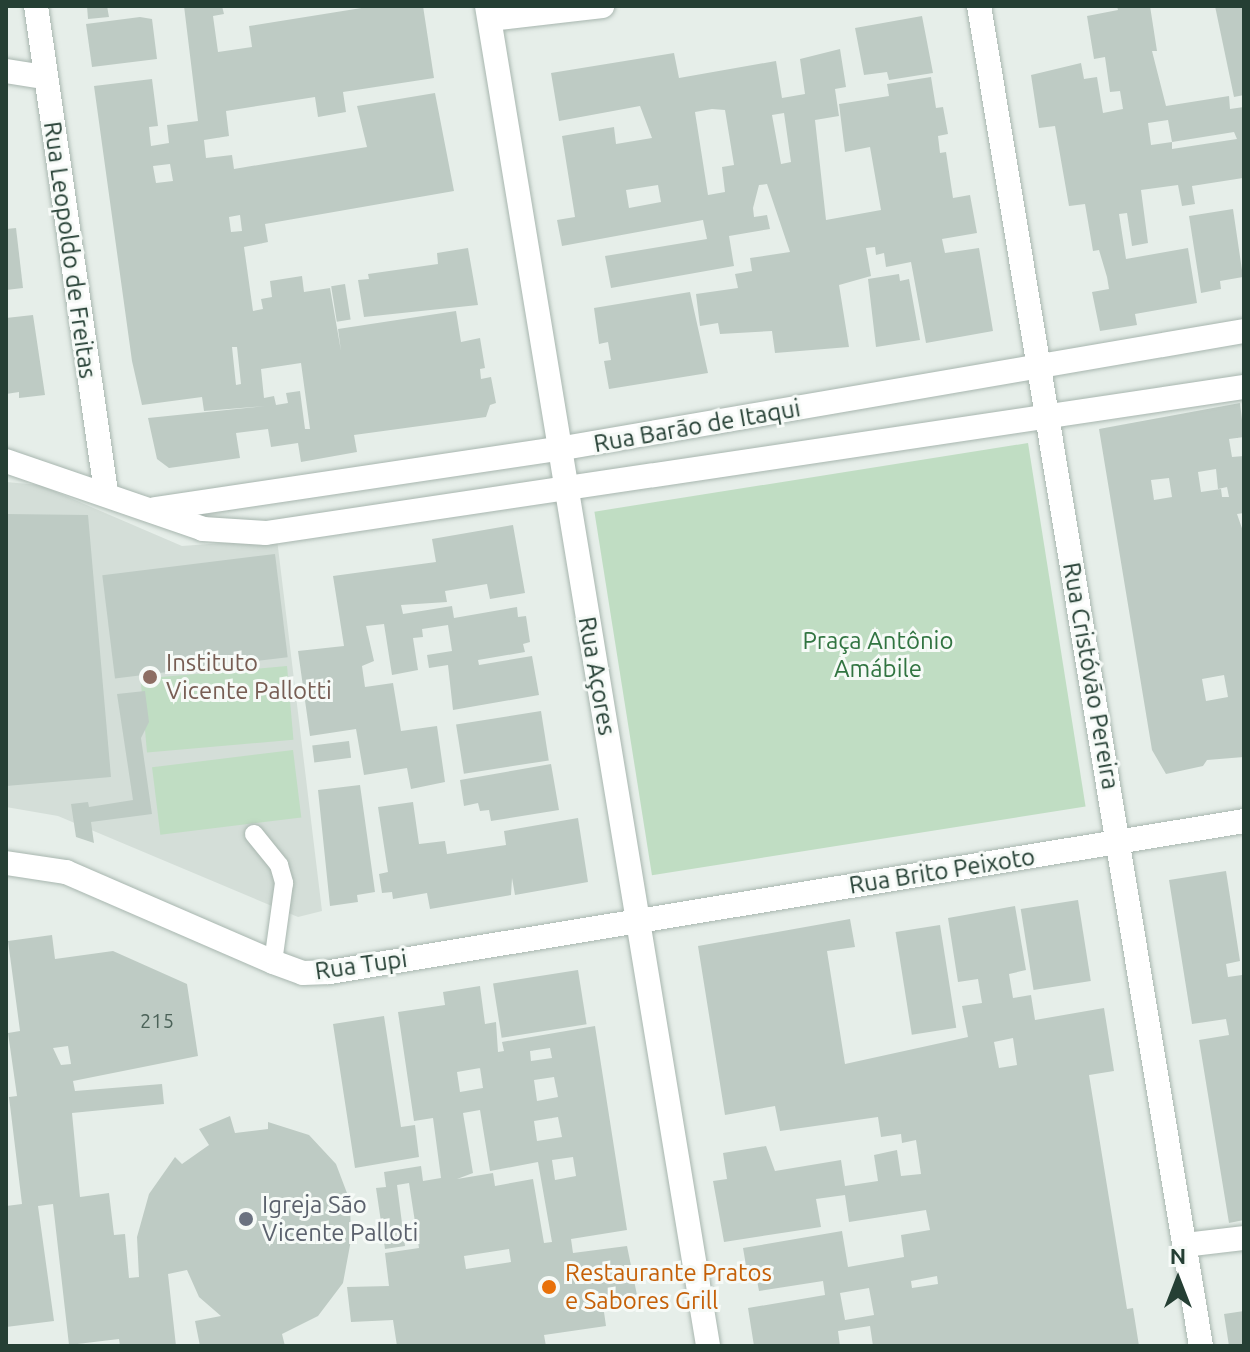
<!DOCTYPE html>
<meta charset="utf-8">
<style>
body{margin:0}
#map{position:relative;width:1250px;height:1352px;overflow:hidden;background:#e6eee9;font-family:Ubuntu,sans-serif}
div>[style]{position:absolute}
.built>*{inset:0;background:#d4ded8}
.green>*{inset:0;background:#c0ddc3;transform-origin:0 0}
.building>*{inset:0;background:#becbc4;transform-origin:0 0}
.roads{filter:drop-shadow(0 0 2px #a8b6af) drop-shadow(0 0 2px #a8b6af)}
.lane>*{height:18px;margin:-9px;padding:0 9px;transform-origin:9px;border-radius:9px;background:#fff}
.street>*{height:24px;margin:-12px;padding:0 12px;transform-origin:12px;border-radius:12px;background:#fff}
.dots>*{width:22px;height:22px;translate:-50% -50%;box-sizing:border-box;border:4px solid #f6faf7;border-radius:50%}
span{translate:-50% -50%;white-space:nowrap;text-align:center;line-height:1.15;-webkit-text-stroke:6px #f6faf7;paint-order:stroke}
.number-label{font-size:20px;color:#4b6258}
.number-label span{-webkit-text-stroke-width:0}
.street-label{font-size:24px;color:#253f34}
.park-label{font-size:24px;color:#317441}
.education-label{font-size:24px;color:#785e54}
.left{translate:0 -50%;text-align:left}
.worship-label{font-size:24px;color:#5b616d}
.food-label{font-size:24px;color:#c56008}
.frame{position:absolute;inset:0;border:8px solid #253f34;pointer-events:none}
.north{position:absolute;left:1138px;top:1240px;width:80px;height:80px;-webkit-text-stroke:6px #f6faf7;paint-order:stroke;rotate:0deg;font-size:22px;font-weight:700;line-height:32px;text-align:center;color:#253f34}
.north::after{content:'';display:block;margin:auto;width:28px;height:36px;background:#253f34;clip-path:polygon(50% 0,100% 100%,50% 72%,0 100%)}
</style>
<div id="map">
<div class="built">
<div style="clip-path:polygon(6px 482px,40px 485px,182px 546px,277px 539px,322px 911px,298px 917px,58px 816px,6px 807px)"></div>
</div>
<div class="green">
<div style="left:1028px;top:443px;width:368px;height:439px;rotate:81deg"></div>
<div style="left:287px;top:666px;width:74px;height:147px;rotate:85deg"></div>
<div style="left:293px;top:750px;width:68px;height:142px;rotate:83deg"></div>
</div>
<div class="building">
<div style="clip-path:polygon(87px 6px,107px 6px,109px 17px,88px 19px)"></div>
<div style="clip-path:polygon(evenodd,184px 6px,222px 6px,224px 14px,213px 16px,218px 52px,252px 47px,249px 26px,374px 6px,423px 6px,434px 78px,343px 92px,346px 112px,318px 117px,315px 97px,226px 111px,229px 136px,204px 140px,206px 158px,232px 155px,234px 169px,367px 147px,357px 106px,435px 93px,454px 191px,265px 224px,268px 242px,244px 247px,253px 311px,263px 309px,261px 299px,272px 297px,270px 281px,302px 276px,304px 292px,330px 288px,341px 351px,338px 329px,456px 311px,461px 342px,480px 338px,485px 368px,480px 369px,481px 379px,491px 377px,496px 403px,490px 405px,486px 417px,354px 435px,357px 452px,301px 462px,298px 443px,271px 447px,268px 429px,236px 433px,240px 458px,169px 468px,157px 459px,148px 418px,265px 406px,204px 411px,202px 397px,142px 405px,132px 361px,94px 86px,152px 79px,158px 126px,149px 127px,151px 146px,169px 143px,167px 125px,198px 121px,184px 6px,170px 164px,173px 181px,156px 183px,153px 166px,170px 164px,184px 6px,240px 215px,242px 231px,231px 232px,229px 217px,240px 215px,184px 6px,232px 347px,237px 347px,241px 384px,236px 385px,232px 347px,184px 6px,301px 363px,310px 429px,305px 429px,300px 391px,286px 393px,288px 403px,276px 405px,274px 396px,264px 398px,261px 369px,301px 363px)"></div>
<div style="clip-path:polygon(evenodd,1117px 6px,1150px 6px,1157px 51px,1152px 51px,1166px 106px,1229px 96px,1230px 109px,1244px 107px,1244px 165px,1243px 178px,1192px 186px,1195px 204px,1182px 206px,1178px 185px,1141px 190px,1148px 243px,1132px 246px,1127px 213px,1119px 214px,1126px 259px,1188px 248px,1197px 303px,1135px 314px,1137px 325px,1100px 331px,1092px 292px,1109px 289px,1107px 277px,1099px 250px,1093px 251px,1085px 204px,1069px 206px,1055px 126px,1039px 128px,1031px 75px,1081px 63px,1084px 79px,1097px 77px,1103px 113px,1123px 109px,1120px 91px,1110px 92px,1105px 57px,1094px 59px,1087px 16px,1118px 10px,1117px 6px,1168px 120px,1172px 142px,1151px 145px,1148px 123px,1168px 120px,1117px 6px,1234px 132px,1237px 139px,1172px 149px,1172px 142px,1234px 132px)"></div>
<div style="clip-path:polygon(1215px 6px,1244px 6px,1244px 95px,1234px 97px)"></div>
<div style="clip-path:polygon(922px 16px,933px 73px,889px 80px,887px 72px,864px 75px,855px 28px)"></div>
<div style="clip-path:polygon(140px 17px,152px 19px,157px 59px,92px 67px,86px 24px)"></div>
<div style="clip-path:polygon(evenodd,840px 49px,846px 87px,835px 89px,839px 116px,815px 120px,826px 220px,881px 210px,870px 147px,845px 152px,839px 104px,889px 96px,887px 84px,931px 77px,936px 108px,943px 107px,948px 134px,938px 136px,940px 153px,946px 152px,953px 198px,970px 195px,977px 233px,942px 239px,945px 253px,979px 248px,993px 331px,926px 343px,911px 262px,886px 267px,884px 253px,876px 255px,875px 247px,866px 248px,871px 276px,839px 285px,849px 347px,775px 353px,772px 331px,720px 334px,718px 323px,700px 326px,696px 294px,738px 288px,735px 274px,752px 271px,750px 258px,790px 252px,767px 184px,759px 185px,753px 208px,754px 217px,767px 215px,770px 229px,729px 236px,734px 266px,611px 288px,605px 256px,707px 239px,703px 220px,562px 246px,557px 220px,575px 217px,562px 136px,614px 127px,616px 144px,652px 138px,640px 106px,559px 121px,551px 73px,674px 53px,679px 78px,776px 61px,782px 98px,805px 94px,800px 59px,840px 49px,712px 109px,725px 110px,734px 165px,722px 167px,725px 192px,708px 195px,695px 112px,712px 109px,840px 49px,784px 113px,791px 162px,781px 164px,772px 115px,784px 113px,840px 49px,658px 185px,661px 202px,629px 208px,626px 190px,658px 185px)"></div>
<div style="clip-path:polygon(1233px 209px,1243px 277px,1220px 281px,1221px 289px,1201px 293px,1189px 216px)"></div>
<div style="clip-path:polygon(16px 228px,23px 288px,6px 290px,6px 229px)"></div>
<div style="clip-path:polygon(468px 248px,478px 305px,364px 317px,358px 280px,369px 279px,368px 274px,438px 264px,437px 253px)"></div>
<div style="clip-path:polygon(899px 274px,900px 281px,909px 279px,920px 340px,876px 347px,868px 279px)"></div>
<div style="left:345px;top:284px;width:36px;height:14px;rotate:81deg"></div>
<div style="clip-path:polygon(690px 292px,708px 373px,609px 389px,604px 361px,611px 360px,608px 342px,599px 344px,594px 308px)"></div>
<div style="clip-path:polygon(33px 315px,45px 395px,19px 398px,19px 392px,6px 394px,6px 318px)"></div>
<div style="clip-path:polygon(evenodd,1240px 403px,1244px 437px,1229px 439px,1232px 457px,1244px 456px,1244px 513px,1237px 514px,1244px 534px,1244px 757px,1207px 760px,1203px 766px,1166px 774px,1152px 750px,1099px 429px,1240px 403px,1216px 469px,1218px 489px,1227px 487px,1229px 497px,1222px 497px,1221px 489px,1201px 492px,1198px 472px,1216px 469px,1240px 403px,1169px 478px,1172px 497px,1154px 500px,1151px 480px,1169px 478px,1240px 403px,1224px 675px,1228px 697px,1206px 701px,1202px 679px,1224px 675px)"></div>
<div style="clip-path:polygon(6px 514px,88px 515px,111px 777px,6px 786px)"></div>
<div style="clip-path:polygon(513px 525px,525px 593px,490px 599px,487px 584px,445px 591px,447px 602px,401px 605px,403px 614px,452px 606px,454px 618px,517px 607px,518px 617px,526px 616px,530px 642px,523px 644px,525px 652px,478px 660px,479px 665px,532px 656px,539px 695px,453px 710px,448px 665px,429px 668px,427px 655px,452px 651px,448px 625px,422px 629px,423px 637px,413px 638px,418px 670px,392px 675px,384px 624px,366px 626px,374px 661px,362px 666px,365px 687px,393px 683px,401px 731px,437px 726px,445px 782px,411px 789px,407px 768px,364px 775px,356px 729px,310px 736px,298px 651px,344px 646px,333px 576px,436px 562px,432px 539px)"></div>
<div style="left:275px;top:554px;width:104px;height:174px;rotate:83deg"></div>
<div style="clip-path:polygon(145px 691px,149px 722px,141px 738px,152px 814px,91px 822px,94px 843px,76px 837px,71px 804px,88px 802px,89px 807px,133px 800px,117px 694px)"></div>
<div style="left:541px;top:711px;width:50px;height:86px;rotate:81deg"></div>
<div style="left:349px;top:741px;width:17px;height:37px;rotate:83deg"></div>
<div style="clip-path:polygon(551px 764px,559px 810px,491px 821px,489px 810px,480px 811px,478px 803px,464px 806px,460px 780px)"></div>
<div style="clip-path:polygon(360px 785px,375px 892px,357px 895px,358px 902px,330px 906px,318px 790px)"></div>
<div style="clip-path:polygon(413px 802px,419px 844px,445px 841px,447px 854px,506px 845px,504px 831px,578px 818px,588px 882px,515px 895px,512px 878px,511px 895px,430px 909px,427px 893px,393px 899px,392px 892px,382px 893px,379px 874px,388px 872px,378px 807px)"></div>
<div style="clip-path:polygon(1226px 871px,1240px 961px,1226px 964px,1228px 977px,1242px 975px,1244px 988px,1244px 1220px,1229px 1223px,1199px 1040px,1229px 1035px,1226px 1019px,1192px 1024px,1169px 880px)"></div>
<div style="left:1078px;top:900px;width:82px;height:58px;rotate:81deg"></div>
<div style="clip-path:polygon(evenodd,1015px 906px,1026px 970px,1009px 974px,1013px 998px,1031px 995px,1035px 1020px,1104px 1008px,1114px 1071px,1089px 1075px,1127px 1309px,1133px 1308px,1139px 1346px,873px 1346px,870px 1326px,838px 1331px,840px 1346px,754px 1346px,748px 1308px,825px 1295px,823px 1281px,759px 1291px,756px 1275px,748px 1277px,743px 1248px,842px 1231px,848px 1267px,904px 1257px,901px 1235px,930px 1230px,926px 1210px,849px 1222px,845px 1195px,816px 1199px,821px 1227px,724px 1242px,713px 1181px,727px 1179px,723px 1153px,766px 1146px,775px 1171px,841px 1160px,845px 1186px,878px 1181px,874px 1155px,897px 1150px,901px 1176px,921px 1174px,916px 1140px,902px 1143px,901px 1134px,881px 1137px,878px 1117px,780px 1131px,775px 1106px,725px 1115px,698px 946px,850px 919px,855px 947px,827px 951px,845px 1064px,968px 1037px,962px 1006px,982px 1003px,978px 979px,958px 982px,948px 918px,1015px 906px,1013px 1038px,1017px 1065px,999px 1068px,994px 1042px,1013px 1038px,1015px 906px,937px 1276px,938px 1284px,912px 1288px,911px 1281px,937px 1276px,1015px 906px,869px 1288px,874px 1315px,845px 1320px,840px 1293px,869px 1288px)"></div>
<div style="left:940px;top:925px;width:104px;height:45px;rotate:81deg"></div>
<div style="clip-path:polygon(evenodd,52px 935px,55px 959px,113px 951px,187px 984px,198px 1056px,73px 1081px,75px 1091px,162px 1084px,164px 1104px,72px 1113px,80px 1197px,109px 1193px,114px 1235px,125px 1234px,129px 1278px,139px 1277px,137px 1237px,149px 1194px,175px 1157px,182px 1164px,209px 1145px,199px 1129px,230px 1116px,235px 1133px,268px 1129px,268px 1122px,309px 1135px,336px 1164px,350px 1201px,351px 1240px,343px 1283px,318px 1316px,282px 1334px,285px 1346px,200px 1346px,195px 1321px,221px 1316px,199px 1297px,187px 1270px,168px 1274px,176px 1346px,120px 1346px,119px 1339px,69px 1345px,53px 1204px,38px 1206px,54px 1321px,6px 1327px,6px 1206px,22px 1204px,9px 1097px,17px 1096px,8px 1033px,20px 1031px,8px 941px,52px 935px,68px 1046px,71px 1064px,61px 1065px,53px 1048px,68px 1046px)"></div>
<div style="left:578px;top:970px;width:55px;height:86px;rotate:81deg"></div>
<div style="clip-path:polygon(evenodd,480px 986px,485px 1024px,496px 1022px,498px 1052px,504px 1051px,502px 1042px,595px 1026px,627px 1230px,571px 1239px,573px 1253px,627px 1246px,638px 1300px,603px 1305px,606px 1326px,544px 1335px,546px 1346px,397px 1346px,393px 1320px,351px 1322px,347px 1287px,389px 1286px,385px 1253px,419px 1248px,409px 1183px,397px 1185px,405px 1246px,385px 1249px,376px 1188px,386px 1187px,384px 1172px,421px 1166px,423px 1181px,441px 1178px,433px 1118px,414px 1121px,398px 1012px,445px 1005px,443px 992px,480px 986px,550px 1048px,552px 1058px,531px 1061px,530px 1051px,550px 1048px,480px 986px,480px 1068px,483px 1088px,460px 1092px,457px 1072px,480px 1068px,480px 986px,554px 1077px,558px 1097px,537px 1101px,534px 1080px,554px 1077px,480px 986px,480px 1110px,490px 1171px,538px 1162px,552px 1242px,544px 1243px,533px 1179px,495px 1186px,493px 1173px,457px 1179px,473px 1173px,463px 1113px,480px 1110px,480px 986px,558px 1117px,562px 1137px,537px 1141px,534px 1121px,558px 1117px,480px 986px,573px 1157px,576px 1176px,555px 1180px,552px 1160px,573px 1157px,480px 986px,509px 1249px,511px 1262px,466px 1269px,464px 1256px,509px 1249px)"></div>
<div style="clip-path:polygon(384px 1016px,401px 1127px,415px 1125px,419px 1157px,355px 1168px,333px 1024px)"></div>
<div style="clip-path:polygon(1244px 1311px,1244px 1346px,1229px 1346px,1224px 1314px)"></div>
</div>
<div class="roads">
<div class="lane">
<div style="left:254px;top:834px;width:40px;rotate:51deg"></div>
<div style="left:279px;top:865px;width:19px;rotate:74deg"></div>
<div style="left:284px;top:883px;width:80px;rotate:97.9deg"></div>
</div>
<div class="street">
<div style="left:36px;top:6px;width:493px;rotate:81.8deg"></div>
<div style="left:487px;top:6px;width:1358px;rotate:80.63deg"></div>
<div style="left:979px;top:6px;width:1358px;rotate:80.59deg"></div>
<div style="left:490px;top:19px;width:113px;rotate:-6.6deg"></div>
<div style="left:6px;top:71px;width:38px;rotate:9deg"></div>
<div style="left:6px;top:461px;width:208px;rotate:19deg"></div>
<div style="left:203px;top:529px;width:63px;rotate:3.6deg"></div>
<div style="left:266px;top:533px;width:989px;rotate:-8.49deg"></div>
<div style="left:155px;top:509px;width:407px;rotate:-8.5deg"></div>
<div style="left:558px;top:449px;width:696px;rotate:-9.76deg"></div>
<div style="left:6px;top:863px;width:61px;rotate:8.5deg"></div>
<div style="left:66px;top:872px;width:226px;rotate:23.5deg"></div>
<div style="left:273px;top:962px;width:32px;rotate:20deg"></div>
<div style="left:303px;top:973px;width:27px;rotate:-2deg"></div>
<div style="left:330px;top:972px;width:926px;rotate:-9.38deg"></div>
<div style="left:1185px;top:1245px;width:59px;rotate:-6.8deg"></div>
</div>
</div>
<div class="dots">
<div style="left:150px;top:677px;background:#8d6e63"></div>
<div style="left:246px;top:1219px;background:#6b7280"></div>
<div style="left:549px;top:1287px;background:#e8710a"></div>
</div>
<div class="number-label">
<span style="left:157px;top:1020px">215</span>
</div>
<div class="street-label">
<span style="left:70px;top:250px;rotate:82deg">Rua Leopoldo de Freitas</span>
<span style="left:697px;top:426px;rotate:-10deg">Rua Barão de Itaqui</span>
<span style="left:597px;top:676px;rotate:80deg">Rua Açores</span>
<span style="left:1091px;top:676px;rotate:80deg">Rua Cristóvão Pereira</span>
<span style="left:942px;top:871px;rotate:-9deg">Rua Brito Peixoto</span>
<span style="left:361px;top:965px;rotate:-8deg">Rua Tupi</span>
</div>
<div class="park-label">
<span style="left:878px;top:655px">Praça Antônio<br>Amábile</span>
</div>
<div class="education-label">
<span class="left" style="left:166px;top:677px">Instituto<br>Vicente Pallotti</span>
</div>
<div class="worship-label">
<span class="left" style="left:262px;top:1219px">Igreja São<br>Vicente Palloti</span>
</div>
<div class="food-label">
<span class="left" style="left:565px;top:1287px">Restaurante Pratos<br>e Sabores Grill</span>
</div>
<div class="frame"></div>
<div class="north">N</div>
</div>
